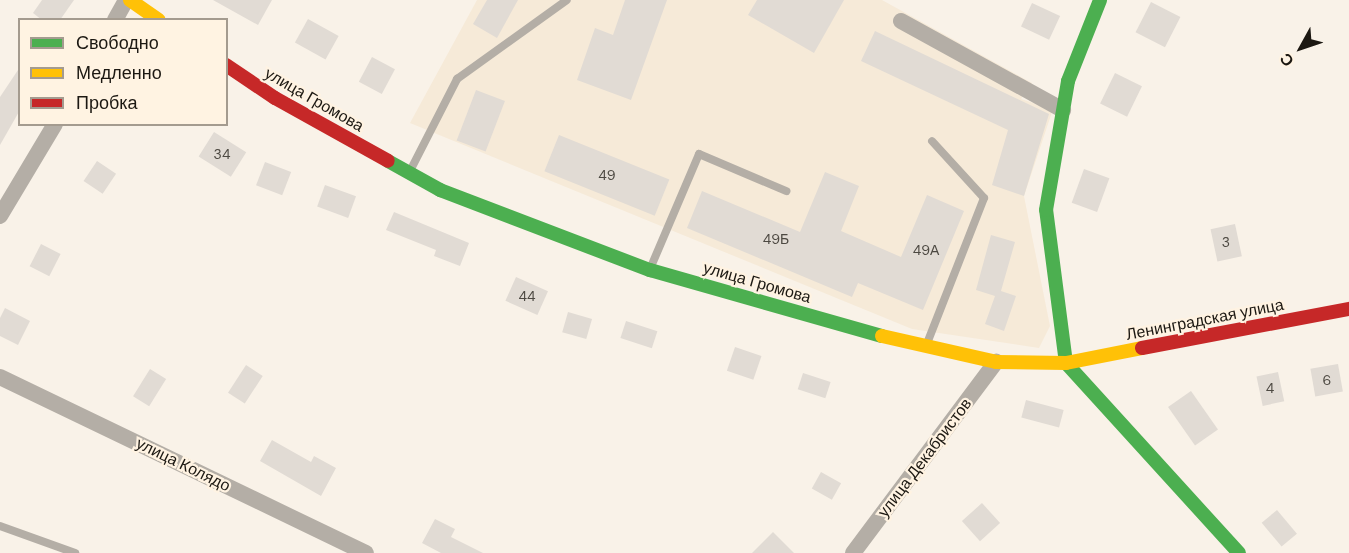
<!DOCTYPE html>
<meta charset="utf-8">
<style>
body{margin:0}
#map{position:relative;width:1349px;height:553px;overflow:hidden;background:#f9f2e8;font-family:"DM Sans",sans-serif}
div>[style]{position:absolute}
.built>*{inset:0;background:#f6ead8}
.building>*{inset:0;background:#e1dbd4;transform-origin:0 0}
.lane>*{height:8px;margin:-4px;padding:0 4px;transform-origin:4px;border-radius:4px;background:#b4aea6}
.street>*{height:16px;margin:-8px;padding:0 8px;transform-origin:8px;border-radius:8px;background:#b4aea6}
.fast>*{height:14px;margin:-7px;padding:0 7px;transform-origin:7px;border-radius:7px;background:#4caf50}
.slow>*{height:14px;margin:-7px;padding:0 7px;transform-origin:7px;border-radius:7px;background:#ffc107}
.jam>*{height:14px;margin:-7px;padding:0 7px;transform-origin:7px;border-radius:7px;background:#c62828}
span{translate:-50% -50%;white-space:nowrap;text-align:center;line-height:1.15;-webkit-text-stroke:4.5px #fff3e2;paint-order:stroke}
.number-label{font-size:14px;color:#4d4942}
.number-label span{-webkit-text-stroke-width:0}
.street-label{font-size:16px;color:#1c1812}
.legend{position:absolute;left:18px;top:18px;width:210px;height:108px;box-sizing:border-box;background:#fff3e2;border:2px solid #a49b8f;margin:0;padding:8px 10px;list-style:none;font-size:18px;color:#1c1812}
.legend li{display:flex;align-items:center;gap:12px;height:30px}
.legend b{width:30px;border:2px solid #a49b8f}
.north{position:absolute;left:1271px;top:18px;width:60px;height:60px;-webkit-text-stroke:4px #fff3e2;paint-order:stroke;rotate:230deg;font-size:16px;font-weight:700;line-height:24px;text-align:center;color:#1c1812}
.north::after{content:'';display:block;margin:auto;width:21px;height:27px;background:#1c1812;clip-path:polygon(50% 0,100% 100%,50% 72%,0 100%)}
</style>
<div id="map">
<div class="built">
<div style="clip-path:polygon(477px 0,882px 0,1032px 83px,1021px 99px,1053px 109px,1024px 196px,1050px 326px,1039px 348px,912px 329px,410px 123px)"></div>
</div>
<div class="building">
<div style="clip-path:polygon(42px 0,74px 0,60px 20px,42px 20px,33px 13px)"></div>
<div style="clip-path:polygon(213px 0,272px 0,258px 25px)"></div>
<div style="clip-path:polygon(487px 0,518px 0,497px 38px,473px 24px)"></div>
<div style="clip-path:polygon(625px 0,667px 0,631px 100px,577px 80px,595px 28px,613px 35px)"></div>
<div style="clip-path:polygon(757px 0,844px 0,814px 53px,748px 15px)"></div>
<div style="left:1151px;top:2px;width:33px;height:34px;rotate:27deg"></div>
<div style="left:1032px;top:3px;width:31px;height:26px;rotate:25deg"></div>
<div style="left:308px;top:19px;width:35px;height:27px;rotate:29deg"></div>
<div style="clip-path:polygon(875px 31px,1049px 114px,1024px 196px,992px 185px,1008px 130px,861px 61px)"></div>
<div style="left:372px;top:57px;width:26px;height:28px;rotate:28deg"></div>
<div style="clip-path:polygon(20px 67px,20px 110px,0 145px,0 97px)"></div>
<div style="left:1115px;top:73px;width:30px;height:34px;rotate:26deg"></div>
<div style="left:476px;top:90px;width:31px;height:54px;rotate:21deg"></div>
<div style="left:214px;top:132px;width:38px;height:29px;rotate:32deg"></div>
<div style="left:559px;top:135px;width:119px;height:39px;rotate:22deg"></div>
<div style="left:97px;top:161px;width:23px;height:24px;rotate:34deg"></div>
<div style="left:265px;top:162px;width:28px;height:25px;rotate:21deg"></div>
<div style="left:1084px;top:169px;width:27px;height:36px;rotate:20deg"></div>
<div style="clip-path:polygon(825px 172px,859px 186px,841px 231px,901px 257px,927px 195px,964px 211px,923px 310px,858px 283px,852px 297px,687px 228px,702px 191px,800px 232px)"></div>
<div style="left:325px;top:185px;width:33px;height:23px;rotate:20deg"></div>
<div style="clip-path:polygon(394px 212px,469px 243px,460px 266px,434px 256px,436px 250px,386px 230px)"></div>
<div style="left:1235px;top:224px;width:33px;height:25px;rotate:78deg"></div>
<div style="clip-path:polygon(991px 235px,1015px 242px,1001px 291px,1016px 296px,1004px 331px,985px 324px,995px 296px,976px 290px)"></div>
<div style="left:41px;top:244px;width:22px;height:25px;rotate:27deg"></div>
<div style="left:516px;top:277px;width:35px;height:26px;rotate:24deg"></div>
<div style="clip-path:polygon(5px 308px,30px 321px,18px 345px,0 336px,0 318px)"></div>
<div style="left:568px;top:312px;width:25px;height:21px;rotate:16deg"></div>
<div style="left:626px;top:321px;width:33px;height:18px;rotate:18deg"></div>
<div style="left:735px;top:347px;width:28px;height:25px;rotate:19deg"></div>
<div style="left:1338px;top:364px;width:28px;height:28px;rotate:80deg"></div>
<div style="left:246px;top:365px;width:20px;height:33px;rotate:33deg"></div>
<div style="left:150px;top:369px;width:19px;height:32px;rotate:32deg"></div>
<div style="left:1278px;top:372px;width:30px;height:22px;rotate:78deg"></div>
<div style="left:803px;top:373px;width:29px;height:17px;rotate:18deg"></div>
<div style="left:1191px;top:391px;width:47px;height:28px;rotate:55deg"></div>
<div style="left:1026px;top:400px;width:39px;height:18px;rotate:15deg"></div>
<div style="clip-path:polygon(272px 440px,311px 462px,314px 456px,336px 468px,321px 496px,260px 461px)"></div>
<div style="left:821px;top:472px;width:23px;height:19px;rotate:29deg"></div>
<div style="left:982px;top:503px;width:27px;height:27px;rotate:48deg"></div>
<div style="left:1277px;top:510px;width:31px;height:20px;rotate:50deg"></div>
<div style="clip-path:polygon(435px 519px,455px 529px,451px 537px,483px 553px,441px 553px,422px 543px)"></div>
<div style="clip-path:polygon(773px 532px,794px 553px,752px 553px)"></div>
</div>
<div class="lane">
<div style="left:409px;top:173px;width:106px;rotate:-62.9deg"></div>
<div style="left:457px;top:79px;width:135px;rotate:-35.7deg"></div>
<div style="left:650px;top:269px;width:125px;rotate:-66.9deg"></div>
<div style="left:699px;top:154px;width:95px;rotate:23deg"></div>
<div style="left:926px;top:346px;width:159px;rotate:-68.6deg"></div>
<div style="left:984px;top:198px;width:77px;rotate:-132.4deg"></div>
<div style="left:0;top:526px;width:80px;rotate:19.8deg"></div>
</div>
<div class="street">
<div style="left:115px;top:20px;width:23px;rotate:-61deg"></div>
<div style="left:901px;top:21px;width:185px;rotate:28.8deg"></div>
<div style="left:0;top:216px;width:107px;rotate:-59.1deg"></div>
<div style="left:0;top:377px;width:406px;rotate:25.7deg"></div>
<div style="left:853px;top:553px;width:239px;rotate:-53.2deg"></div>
</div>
<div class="fast">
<div style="left:388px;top:161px;width:60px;rotate:29.1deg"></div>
<div style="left:440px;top:190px;width:225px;rotate:20.9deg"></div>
<div style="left:650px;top:270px;width:241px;rotate:15.9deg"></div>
<div style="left:1066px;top:363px;width:154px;rotate:-97.4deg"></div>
<div style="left:1046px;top:210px;width:131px;rotate:-80.3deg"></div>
<div style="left:1068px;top:81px;width:87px;rotate:-68.4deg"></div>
<div style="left:1066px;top:363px;width:257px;rotate:47.7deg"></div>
</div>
<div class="slow">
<div style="left:130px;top:0;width:35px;rotate:35deg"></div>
<div style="left:882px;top:336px;width:117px;rotate:12.8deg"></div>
<div style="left:996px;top:362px;width:70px;rotate:0.8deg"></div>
<div style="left:1066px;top:363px;width:77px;rotate:-11.2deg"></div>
</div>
<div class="jam">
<div style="left:226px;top:65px;width:59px;rotate:34deg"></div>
<div style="left:275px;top:98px;width:129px;rotate:29.1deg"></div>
<div style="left:1142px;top:348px;width:211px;rotate:-10.7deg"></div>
</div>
<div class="number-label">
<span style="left:222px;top:154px">34</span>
<span style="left:607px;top:175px">49</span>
<span style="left:776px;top:239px">49Б</span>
<span style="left:1226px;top:242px">3</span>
<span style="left:926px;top:250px">49А</span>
<span style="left:527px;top:296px">44</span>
<span style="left:1327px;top:380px">6</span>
<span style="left:1270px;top:388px">4</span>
</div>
<div class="street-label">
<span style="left:314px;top:100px;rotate:30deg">улица Громова</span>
<span style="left:757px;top:283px;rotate:16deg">улица Громова</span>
<span style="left:1205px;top:320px;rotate:-11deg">Ленинградская улица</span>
<span style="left:925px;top:458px;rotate:-53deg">улица Декабристов</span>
<span style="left:183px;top:465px;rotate:26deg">улица Колядо</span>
</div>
<ul class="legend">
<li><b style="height:8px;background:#4caf50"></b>Свободно</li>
<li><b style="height:8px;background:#ffc107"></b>Медленно</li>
<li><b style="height:8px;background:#c62828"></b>Пробка</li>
</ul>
<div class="north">С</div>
</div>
